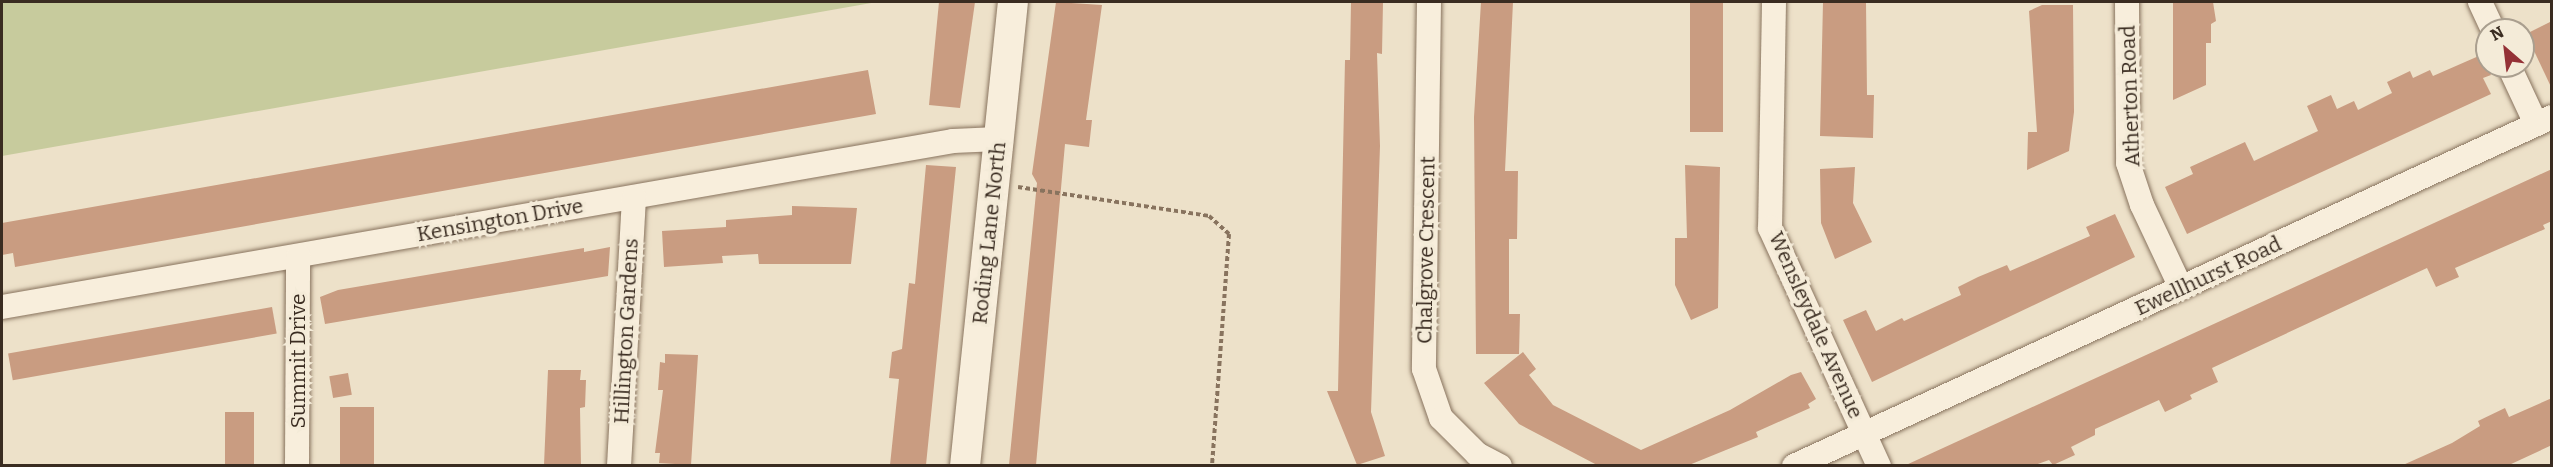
<!DOCTYPE html>
<style>
body{margin:0}
#map{position:relative;width:2553px;height:467px;overflow:hidden;background:#ede1c9;font-family:Bitter,serif}
div>[style]{position:absolute}
.green>*{inset:0;background:#c7cb9d}
.building>*{inset:0;background:#c99c81;transform-origin:0 0}
.path>*{height:4px;margin-top:-2px;transform-origin:0;background:repeating-linear-gradient(90deg,#88735e 0 4.5px,transparent 0 7.5px)}
.roads{filter:drop-shadow(0 0 2px #88735e) drop-shadow(0 0 2px #88735e)}
.minor>*{height:24px;margin:-12px;padding:0 12px;transform-origin:12px;border-radius:12px;background:#f8eedc}
.tertiary>*{height:30px;margin:-15px;padding:0 15px;transform-origin:15px;border-radius:15px;background:#f8eedc}
span{translate:-50% -50%;white-space:nowrap;text-align:center;line-height:1.15;-webkit-text-stroke:6px #f4ebd8;paint-order:stroke}
.street-label{font-size:21px;color:#3a2c21}
.frame{position:absolute;inset:0;border:3px solid #3a2c21;pointer-events:none}
.north{position:absolute;left:2475px;top:18px;width:60px;height:60px;box-sizing:border-box;background:#f4ebd8;border:2px solid #aa9f8f;border-radius:50%;rotate:332deg;font-size:16px;font-weight:700;line-height:24px;text-align:center;color:#3a2c21}
.north::after{content:'';display:block;margin:auto;width:21px;height:27px;background:#943136;clip-path:polygon(50% 0,100% 100%,50% 72%,0 100%)}
</style>
<div id="map">
<div class="green">
<div style="clip-path:polygon(2px 2px,877px 2px,2px 156px)"></div>
</div>
<div class="building">
<div style="clip-path:polygon(939px 2px,975px 2px,960px 108px,929px 105px)"></div>
<div style="clip-path:polygon(1056px 2px,1102px 5px,1086px 120px,1092px 120px,1089px 147px,1065px 144px,1036px 465px,1009px 465px,1037px 183px,1032px 174px)"></div>
<div style="clip-path:polygon(1351px 2px,1383px 2px,1382px 54px,1377px 53px,1380px 146px,1371px 412px,1385px 456px,1357px 465px,1327px 391px,1338px 391px,1345px 60px,1350px 60px)"></div>
<div style="clip-path:polygon(1481px 2px,1513px 2px,1505px 171px,1518px 171px,1517px 239px,1509px 239px,1509px 314px,1520px 314px,1519px 354px,1476px 354px,1474px 117px)"></div>
<div style="left:1690px;top:2px;width:33px;height:130px"></div>
<div style="clip-path:polygon(1823px 2px,1866px 2px,1867px 95px,1874px 95px,1873px 138px,1820px 136px)"></div>
<div style="clip-path:polygon(2173px 2px,2213px 2px,2216px 21px,2211px 24px,2211px 43px,2206px 43px,2206px 85px,2173px 100px)"></div>
<div style="clip-path:polygon(2042px 5px,2073px 5px,2074px 112px,2069px 151px,2027px 170px,2028px 132px,2037px 132px,2029px 11px)"></div>
<div style="clip-path:polygon(2552px 21px,2552px 89px,2526px 34px)"></div>
<div style="clip-path:polygon(2481px 55px,2491px 75px,2483px 78px,2491px 94px,2187px 234px,2165px 187px,2193px 174px,2190px 167px,2245px 142px,2254px 161px,2318px 131px,2307px 106px,2331px 95px,2337px 109px,2354px 101px,2358px 110px,2392px 93px,2387px 82px,2410px 71px,2413px 78px,2430px 70px,2433px 76px)"></div>
<div style="clip-path:polygon(868px 70px,876px 114px,15px 267px,13px 253px,2px 255px,2px 223px)"></div>
<div style="clip-path:polygon(926px 165px,956px 167px,926px 465px,890px 465px,899px 379px,889px 378px,892px 352px,902px 349px,909px 283px,915px 284px)"></div>
<div style="clip-path:polygon(1685px 165px,1720px 167px,1718px 308px,1691px 320px,1675px 285px,1675px 238px,1687px 238px)"></div>
<div style="clip-path:polygon(1855px 167px,1853px 203px,1872px 242px,1835px 259px,1821px 223px,1820px 169px)"></div>
<div style="clip-path:polygon(2552px 169px,2552px 221px,2543px 225px,2545px 229px,2455px 268px,2459px 277px,2436px 287px,2427px 268px,2212px 368px,2218px 382px,2190px 395px,2192px 399px,2165px 412px,2159px 400px,2095px 429px,2095px 435px,2071px 447px,2075px 455px,2053px 465px,2049px 460px,2035px 465px,1906px 465px)"></div>
<div style="clip-path:polygon(792px 206px,857px 208px,851px 264px,759px 264px,758px 254px,722px 256px,723px 263px,664px 267px,662px 231px,726px 227px,726px 220px,792px 215px)"></div>
<div style="clip-path:polygon(2115px 214px,2135px 257px,1872px 382px,1843px 320px,1866px 310px,1876px 331px,1902px 318px,1904px 321px,1961px 295px,1958px 287px,1978px 277px,2007px 265px,2010px 271px,2090px 236px,2086px 227px)"></div>
<div style="clip-path:polygon(610px 247px,608px 276px,325px 324px,320px 297px,338px 290px,584px 248px,584px 252px)"></div>
<div style="left:272px;top:307px;width:27px;height:268px;rotate:80deg"></div>
<div style="clip-path:polygon(1523px 352px,1536px 369px,1529px 375px,1553px 405px,1641px 450px,1730px 410px,1791px 375px,1801px 372px,1816px 399px,1808px 404px,1810px 408px,1756px 432px,1758px 437px,1689px 465px,1597px 465px,1519px 424px,1484px 383px)"></div>
<div style="clip-path:polygon(665px 354px,698px 355px,691px 465px,659px 463px,660px 453px,655px 453px,663px 390px,658px 390px,660px 362px,665px 363px)"></div>
<div style="clip-path:polygon(548px 370px,581px 370px,580px 380px,586px 380px,585px 407px,580px 408px,581px 465px,544px 465px)"></div>
<div style="left:348px;top:373px;width:22px;height:19px;rotate:80deg"></div>
<div style="clip-path:polygon(2552px 398px,2552px 445px,2509px 465px,2403px 465px,2452px 443px,2480px 426px,2478px 421px,2505px 408px,2509px 417px)"></div>
<div style="left:340px;top:407px;width:34px;height:58px"></div>
<div style="left:254px;top:412px;width:53px;height:29px;rotate:90deg"></div>
</div>
<div class="path">
<div style="left:1018px;top:187px;width:193px;rotate:8.6deg"></div>
<div style="left:1209px;top:216px;width:27px;rotate:42deg"></div>
<div style="left:1229px;top:234px;width:233px;rotate:94.2deg"></div>
</div>
<div class="roads">
<div class="minor">
<div style="left:1429px;top:2px;width:367px;rotate:90.8deg"></div>
<div style="left:1424px;top:369px;width:52px;rotate:70.9deg"></div>
<div style="left:1441px;top:418px;width:51px;rotate:45deg"></div>
<div style="left:1477px;top:454px;width:26px;rotate:28deg"></div>
<div style="left:1774px;top:2px;width:226px;rotate:91deg"></div>
<div style="left:1770px;top:228px;width:262px;rotate:65.4deg"></div>
<div style="left:2127px;top:2px;width:161px;rotate:89.6deg"></div>
<div style="left:2128px;top:163px;width:44px;rotate:71.6deg"></div>
<div style="left:2142px;top:205px;width:92px;rotate:64.8deg"></div>
<div style="left:2480px;top:2px;width:31px;rotate:65deg"></div>
<div style="left:2509px;top:66px;width:64px;rotate:65deg"></div>
<div style="left:2px;top:307px;width:965px;rotate:-9.9deg"></div>
<div style="left:953px;top:141px;width:45px;rotate:-2.5deg"></div>
<div style="left:297px;top:466px;width:210px;rotate:-89.7deg"></div>
<div style="left:619px;top:466px;width:269px;rotate:-86.8deg"></div>
<div style="left:1794px;top:466px;width:834px;rotate:-24.72deg"></div>
</div>
<div class="tertiary">
<div style="left:965px;top:466px;width:466px;rotate:-84.1deg"></div>
</div>
</div>
<div class="street-label">
<span style="left:2130px;top:96px;rotate:-92deg">Atherton Road</span>
<span style="left:500px;top:220px;rotate:-10deg">Kensington Drive</span>
<span style="left:989px;top:233px;rotate:-84deg">Roding Lane North</span>
<span style="left:1426px;top:250px;rotate:-89deg">Chalgrove Crescent</span>
<span style="left:2208px;top:276px;rotate:-25deg">Ewellhurst Road</span>
<span style="left:1816px;top:325px;rotate:66deg">Wensleydale Avenue</span>
<span style="left:626px;top:331px;rotate:-87deg">Hillington Gardens</span>
<span style="left:298px;top:361px;rotate:-90deg">Summit Drive</span>
</div>
<div class="frame"></div>
<div class="north">N</div>
</div>
